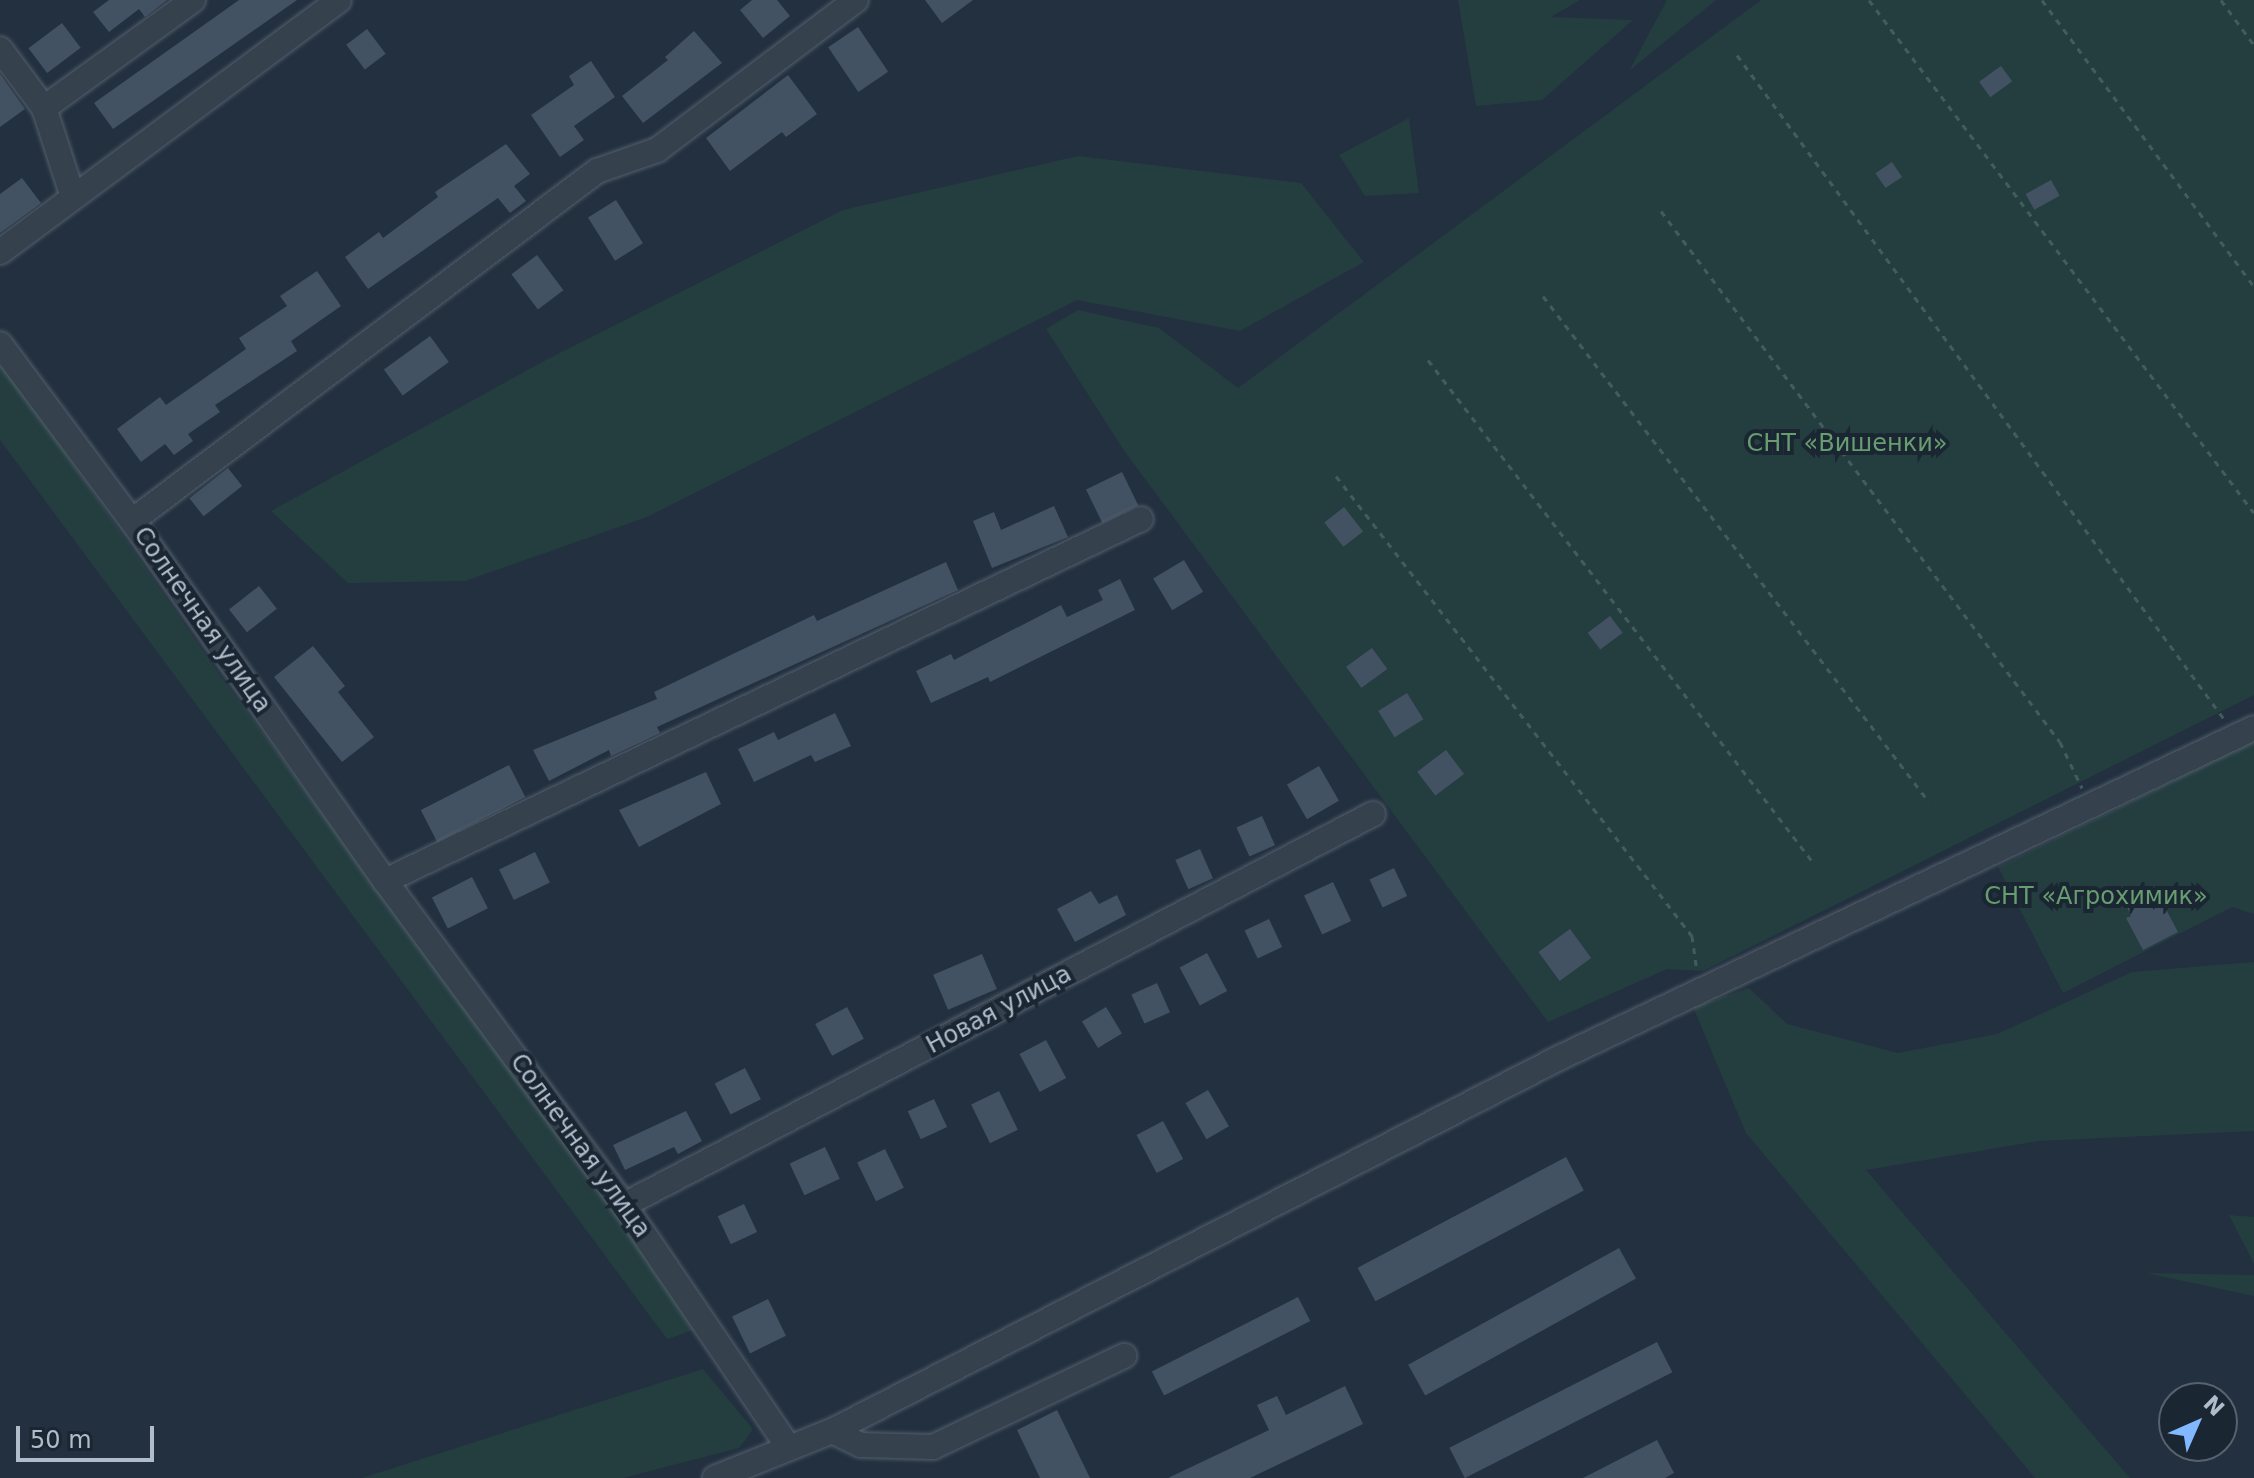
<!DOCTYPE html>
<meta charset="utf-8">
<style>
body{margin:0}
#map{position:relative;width:2254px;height:1478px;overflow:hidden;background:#22303f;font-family:"DejaVu Sans",sans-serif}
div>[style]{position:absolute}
.green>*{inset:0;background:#243e40}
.building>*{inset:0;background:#425263;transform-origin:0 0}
.path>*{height:3px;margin-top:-1.5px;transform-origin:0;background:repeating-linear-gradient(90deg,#425b5d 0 6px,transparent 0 12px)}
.roads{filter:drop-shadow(0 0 2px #545f6c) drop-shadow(0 0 2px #545f6c)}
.minor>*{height:24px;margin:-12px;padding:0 12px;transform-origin:12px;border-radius:12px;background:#36414e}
span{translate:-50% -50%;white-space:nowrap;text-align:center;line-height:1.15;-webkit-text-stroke:8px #1b2633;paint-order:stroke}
.park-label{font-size:24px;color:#679d70}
.street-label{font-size:24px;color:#b1bcca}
.north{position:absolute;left:2158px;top:1382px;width:80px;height:80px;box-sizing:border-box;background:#1b2633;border:2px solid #57626f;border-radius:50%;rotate:45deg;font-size:22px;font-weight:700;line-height:32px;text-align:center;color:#b1bcca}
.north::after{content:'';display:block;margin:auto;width:28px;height:36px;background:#81b8ff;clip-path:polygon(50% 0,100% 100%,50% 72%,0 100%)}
.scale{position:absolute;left:16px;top:1426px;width:138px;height:36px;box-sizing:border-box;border:4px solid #b1bcca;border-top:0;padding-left:10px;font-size:24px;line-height:28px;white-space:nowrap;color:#b1bcca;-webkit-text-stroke:6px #1b2633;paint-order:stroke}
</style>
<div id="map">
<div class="green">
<div style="clip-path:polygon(1458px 0,1580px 0,1551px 17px,1633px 20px,1542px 100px,1476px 106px)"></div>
<div style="clip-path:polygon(1667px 0,1716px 0,1629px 71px)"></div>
<div style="clip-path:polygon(1761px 0,2254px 0,2254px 695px,1703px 971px,1667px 969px,1548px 1022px,1125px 452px,1046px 329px,1078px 310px,1159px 328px,1238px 388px)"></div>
<div style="clip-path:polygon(1409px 118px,1419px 193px,1365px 196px,1339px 155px)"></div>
<div style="clip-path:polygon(1078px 156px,1301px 183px,1364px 262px,1240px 331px,1077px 300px,647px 517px,465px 581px,348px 583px,271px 511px,546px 360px,843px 210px)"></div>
<div style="clip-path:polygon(4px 364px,219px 674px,702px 1327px,667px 1339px,0 440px,0 367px)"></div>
<div style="clip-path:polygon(2254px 741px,2254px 914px,2232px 907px,2063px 993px,1998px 867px)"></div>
<div style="clip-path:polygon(2254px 962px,2254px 1131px,2039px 1141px,1866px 1170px,2130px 1478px,2035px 1478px,1746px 1133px,1693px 1007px,1749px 988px,1787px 1024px,1898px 1053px,1997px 1034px,2132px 972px)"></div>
<div style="clip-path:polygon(2229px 1215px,2254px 1217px,2254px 1264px)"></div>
<div style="clip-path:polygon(2146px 1273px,2254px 1275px,2254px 1296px)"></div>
<div style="clip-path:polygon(703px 1369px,753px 1429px,739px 1448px,623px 1478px,362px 1478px)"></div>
</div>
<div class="building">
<div style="clip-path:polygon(109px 0,167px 0,145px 17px,139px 9px,109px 32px,93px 12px)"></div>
<div style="clip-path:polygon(239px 0,297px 0,113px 129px,94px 103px)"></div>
<div style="clip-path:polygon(752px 0,777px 0,790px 16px,763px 38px,740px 10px)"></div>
<div style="clip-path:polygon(925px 0,973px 0,942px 23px)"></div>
<div style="left:62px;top:23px;width:31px;height:42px;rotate:53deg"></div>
<div style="left:858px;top:27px;width:54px;height:36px;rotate:56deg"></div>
<div style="left:367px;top:29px;width:31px;height:26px;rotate:53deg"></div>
<div style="clip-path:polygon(694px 31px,722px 63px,643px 123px,622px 96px,668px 60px,665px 57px)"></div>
<div style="clip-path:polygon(591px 61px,615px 97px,574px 126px,584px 140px,560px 157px,531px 115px,574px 85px,569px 76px)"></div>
<div style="left:2001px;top:66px;width:19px;height:27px;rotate:54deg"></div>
<div style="clip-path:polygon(0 74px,25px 109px,0 127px)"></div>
<div style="clip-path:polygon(788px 75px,817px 114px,786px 137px,782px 132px,730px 171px,706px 138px)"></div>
<div style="clip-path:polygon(506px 144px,530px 174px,514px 186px,526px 201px,510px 213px,498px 198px,368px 289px,345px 257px,379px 232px,383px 238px,438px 197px,435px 192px)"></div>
<div style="left:1892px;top:162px;width:18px;height:20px;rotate:56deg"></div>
<div style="clip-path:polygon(22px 178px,41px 203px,0 233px,0 194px)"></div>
<div style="left:2051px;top:180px;width:18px;height:29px;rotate:61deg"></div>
<div style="left:616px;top:200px;width:51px;height:33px;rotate:58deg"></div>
<div style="left:537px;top:255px;width:44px;height:32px;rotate:53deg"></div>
<div style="clip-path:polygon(317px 271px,341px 306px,291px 341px,297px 351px,215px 405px,220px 412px,188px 434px,193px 441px,174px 455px,165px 444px,141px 462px,117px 429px,160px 397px,166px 405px,246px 349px,239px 338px,287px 306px,280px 296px)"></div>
<div style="left:430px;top:336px;width:32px;height:57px;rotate:54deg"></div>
<div style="left:228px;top:468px;width:23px;height:49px;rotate:52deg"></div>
<div style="left:1122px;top:472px;width:37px;height:40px;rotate:64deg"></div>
<div style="clip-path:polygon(1054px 506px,1068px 537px,992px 568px,973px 521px,994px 512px,1001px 530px)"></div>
<div style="left:1344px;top:507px;width:31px;height:25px;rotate:52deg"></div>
<div style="left:1184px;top:560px;width:37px;height:36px;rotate:59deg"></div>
<div style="clip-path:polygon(946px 562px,958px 590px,657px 727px,660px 733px,611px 756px,609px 750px,549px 781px,533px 750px,657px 699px,654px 692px,814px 615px,817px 621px)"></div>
<div style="clip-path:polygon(1120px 579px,1135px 610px,990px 682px,988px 677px,931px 703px,916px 671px,951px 654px,954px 660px,1061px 605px,1067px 617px,1103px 600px,1098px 590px)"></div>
<div style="left:259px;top:586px;width:29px;height:38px;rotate:52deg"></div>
<div style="left:1610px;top:616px;width:21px;height:28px;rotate:53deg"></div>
<div style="clip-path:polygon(313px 646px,345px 686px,338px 692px,374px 737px,342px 762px,274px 677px)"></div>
<div style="left:1372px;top:648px;width:26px;height:32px;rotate:54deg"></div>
<div style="left:1407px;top:693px;width:31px;height:34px;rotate:58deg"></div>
<div style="clip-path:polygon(835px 713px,851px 746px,815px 762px,811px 755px,754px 782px,738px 749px,774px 732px,778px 740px)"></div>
<div style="left:1446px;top:750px;width:30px;height:36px;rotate:53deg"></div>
<div style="left:509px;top:765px;width:36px;height:99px;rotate:63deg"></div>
<div style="left:1319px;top:766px;width:40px;height:37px;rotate:60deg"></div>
<div style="clip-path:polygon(706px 772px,721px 804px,639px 847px,619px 810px)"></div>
<div style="left:1262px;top:816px;width:32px;height:28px;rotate:66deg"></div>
<div style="left:1200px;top:849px;width:32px;height:27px;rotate:66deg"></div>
<div style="left:535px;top:852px;width:34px;height:40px;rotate:64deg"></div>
<div style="left:1394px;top:868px;width:31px;height:27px;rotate:65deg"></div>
<div style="left:472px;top:877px;width:35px;height:45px;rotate:63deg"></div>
<div style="left:1333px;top:882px;width:43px;height:32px;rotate:65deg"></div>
<div style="clip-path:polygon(1091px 891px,1099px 904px,1117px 895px,1126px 915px,1075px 942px,1057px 909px)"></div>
<div style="clip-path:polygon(2146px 892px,2151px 903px,2160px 898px,2178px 932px,2143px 950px,2126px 918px,2131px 916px,2125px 903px)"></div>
<div style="left:1269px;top:919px;width:31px;height:27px;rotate:65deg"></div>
<div style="left:1570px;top:929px;width:36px;height:39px;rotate:54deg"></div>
<div style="left:1207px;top:953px;width:43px;height:31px;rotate:62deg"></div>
<div style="left:982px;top:954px;width:38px;height:53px;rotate:67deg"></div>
<div style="left:1157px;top:983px;width:32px;height:28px;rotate:66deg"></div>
<div style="left:847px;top:1007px;width:36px;height:36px;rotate:62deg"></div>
<div style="left:1106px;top:1007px;width:31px;height:28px;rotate:59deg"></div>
<div style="left:1046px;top:1040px;width:43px;height:30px;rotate:62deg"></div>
<div style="left:745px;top:1068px;width:35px;height:34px;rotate:63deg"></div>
<div style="left:1208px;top:1090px;width:42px;height:26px;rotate:60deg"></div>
<div style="left:999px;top:1091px;width:43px;height:31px;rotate:64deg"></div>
<div style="left:934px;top:1099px;width:31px;height:29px;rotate:65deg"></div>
<div style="clip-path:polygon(686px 1111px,702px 1141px,678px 1154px,674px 1147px,625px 1170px,613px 1145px)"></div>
<div style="left:1163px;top:1121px;width:43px;height:30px;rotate:62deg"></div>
<div style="left:825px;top:1147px;width:35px;height:39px;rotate:65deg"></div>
<div style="left:885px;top:1149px;width:43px;height:31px;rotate:64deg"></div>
<div style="left:1566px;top:1157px;width:38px;height:236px;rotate:62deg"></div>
<div style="left:744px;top:1204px;width:31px;height:29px;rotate:65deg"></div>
<div style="left:1619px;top:1248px;width:35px;height:241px;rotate:61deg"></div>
<div style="left:1298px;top:1297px;width:27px;height:164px;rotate:63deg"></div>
<div style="left:768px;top:1299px;width:41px;height:40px;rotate:64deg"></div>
<div style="left:1657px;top:1342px;width:34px;height:233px;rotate:63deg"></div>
<div style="clip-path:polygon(1345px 1386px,1363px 1424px,1250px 1478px,1168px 1478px,1269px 1430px,1257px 1405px,1277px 1396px,1286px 1415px)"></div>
<div style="clip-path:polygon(1057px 1410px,1090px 1478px,1040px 1478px,1017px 1430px)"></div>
<div style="clip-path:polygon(1657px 1440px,1674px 1473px,1665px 1478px,1583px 1478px)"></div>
</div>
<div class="path">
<div style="left:1869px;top:0;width:641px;rotate:53.11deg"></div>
<div style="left:2042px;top:0;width:357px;rotate:53.5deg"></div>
<div style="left:2221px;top:0;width:56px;rotate:53.7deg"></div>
<div style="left:1737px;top:55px;width:823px;rotate:53.74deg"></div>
<div style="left:1661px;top:211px;width:664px;rotate:53.08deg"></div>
<div style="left:2060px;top:742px;width:51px;rotate:64.4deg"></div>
<div style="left:1543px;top:296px;width:636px;rotate:52.66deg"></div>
<div style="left:1428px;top:360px;width:631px;rotate:52.53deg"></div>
<div style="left:1336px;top:476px;width:582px;rotate:52.26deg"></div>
<div style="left:1692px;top:936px;width:34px;rotate:82deg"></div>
</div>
<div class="roads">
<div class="minor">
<div style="left:0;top:49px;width:74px;rotate:53.3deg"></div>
<div style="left:73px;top:197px;width:94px;rotate:-108deg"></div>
<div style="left:44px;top:108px;width:184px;rotate:-35.9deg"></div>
<div style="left:0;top:252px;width:422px;rotate:-36.6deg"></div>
<div style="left:0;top:344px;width:221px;rotate:53.3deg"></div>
<div style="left:385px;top:881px;width:838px;rotate:-25.59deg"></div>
<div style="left:624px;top:1205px;width:845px;rotate:-27.57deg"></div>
<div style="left:832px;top:1431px;width:32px;rotate:26deg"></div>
<div style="left:861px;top:1445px;width:72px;rotate:1.6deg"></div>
<div style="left:933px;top:1447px;width:212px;rotate:-25.5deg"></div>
<div style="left:789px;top:1448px;width:294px;rotate:-124.2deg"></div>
<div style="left:624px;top:1205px;width:403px;rotate:-126.4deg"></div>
<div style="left:385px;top:881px;width:440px;rotate:-125.1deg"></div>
<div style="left:132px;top:521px;width:582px;rotate:-36.97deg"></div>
<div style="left:597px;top:171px;width:64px;rotate:-19.3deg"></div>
<div style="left:657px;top:150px;width:249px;rotate:-37deg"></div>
<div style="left:715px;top:1478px;width:126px;rotate:-21.9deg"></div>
<div style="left:832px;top:1431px;width:817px;rotate:-27.16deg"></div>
<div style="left:1559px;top:1058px;width:769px;rotate:-25.4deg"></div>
</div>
</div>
<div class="park-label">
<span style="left:1847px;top:444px">СНТ «Вишенки»</span>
<span style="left:2096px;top:897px">СНТ «Агрохимик»</span>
</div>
<div class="street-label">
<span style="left:202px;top:620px;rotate:55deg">Солнечная улица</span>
<span style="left:999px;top:1010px;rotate:-28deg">Новая улица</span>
<span style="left:580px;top:1146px;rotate:54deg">Солнечная улица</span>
</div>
<div class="north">N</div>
<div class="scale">50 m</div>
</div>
